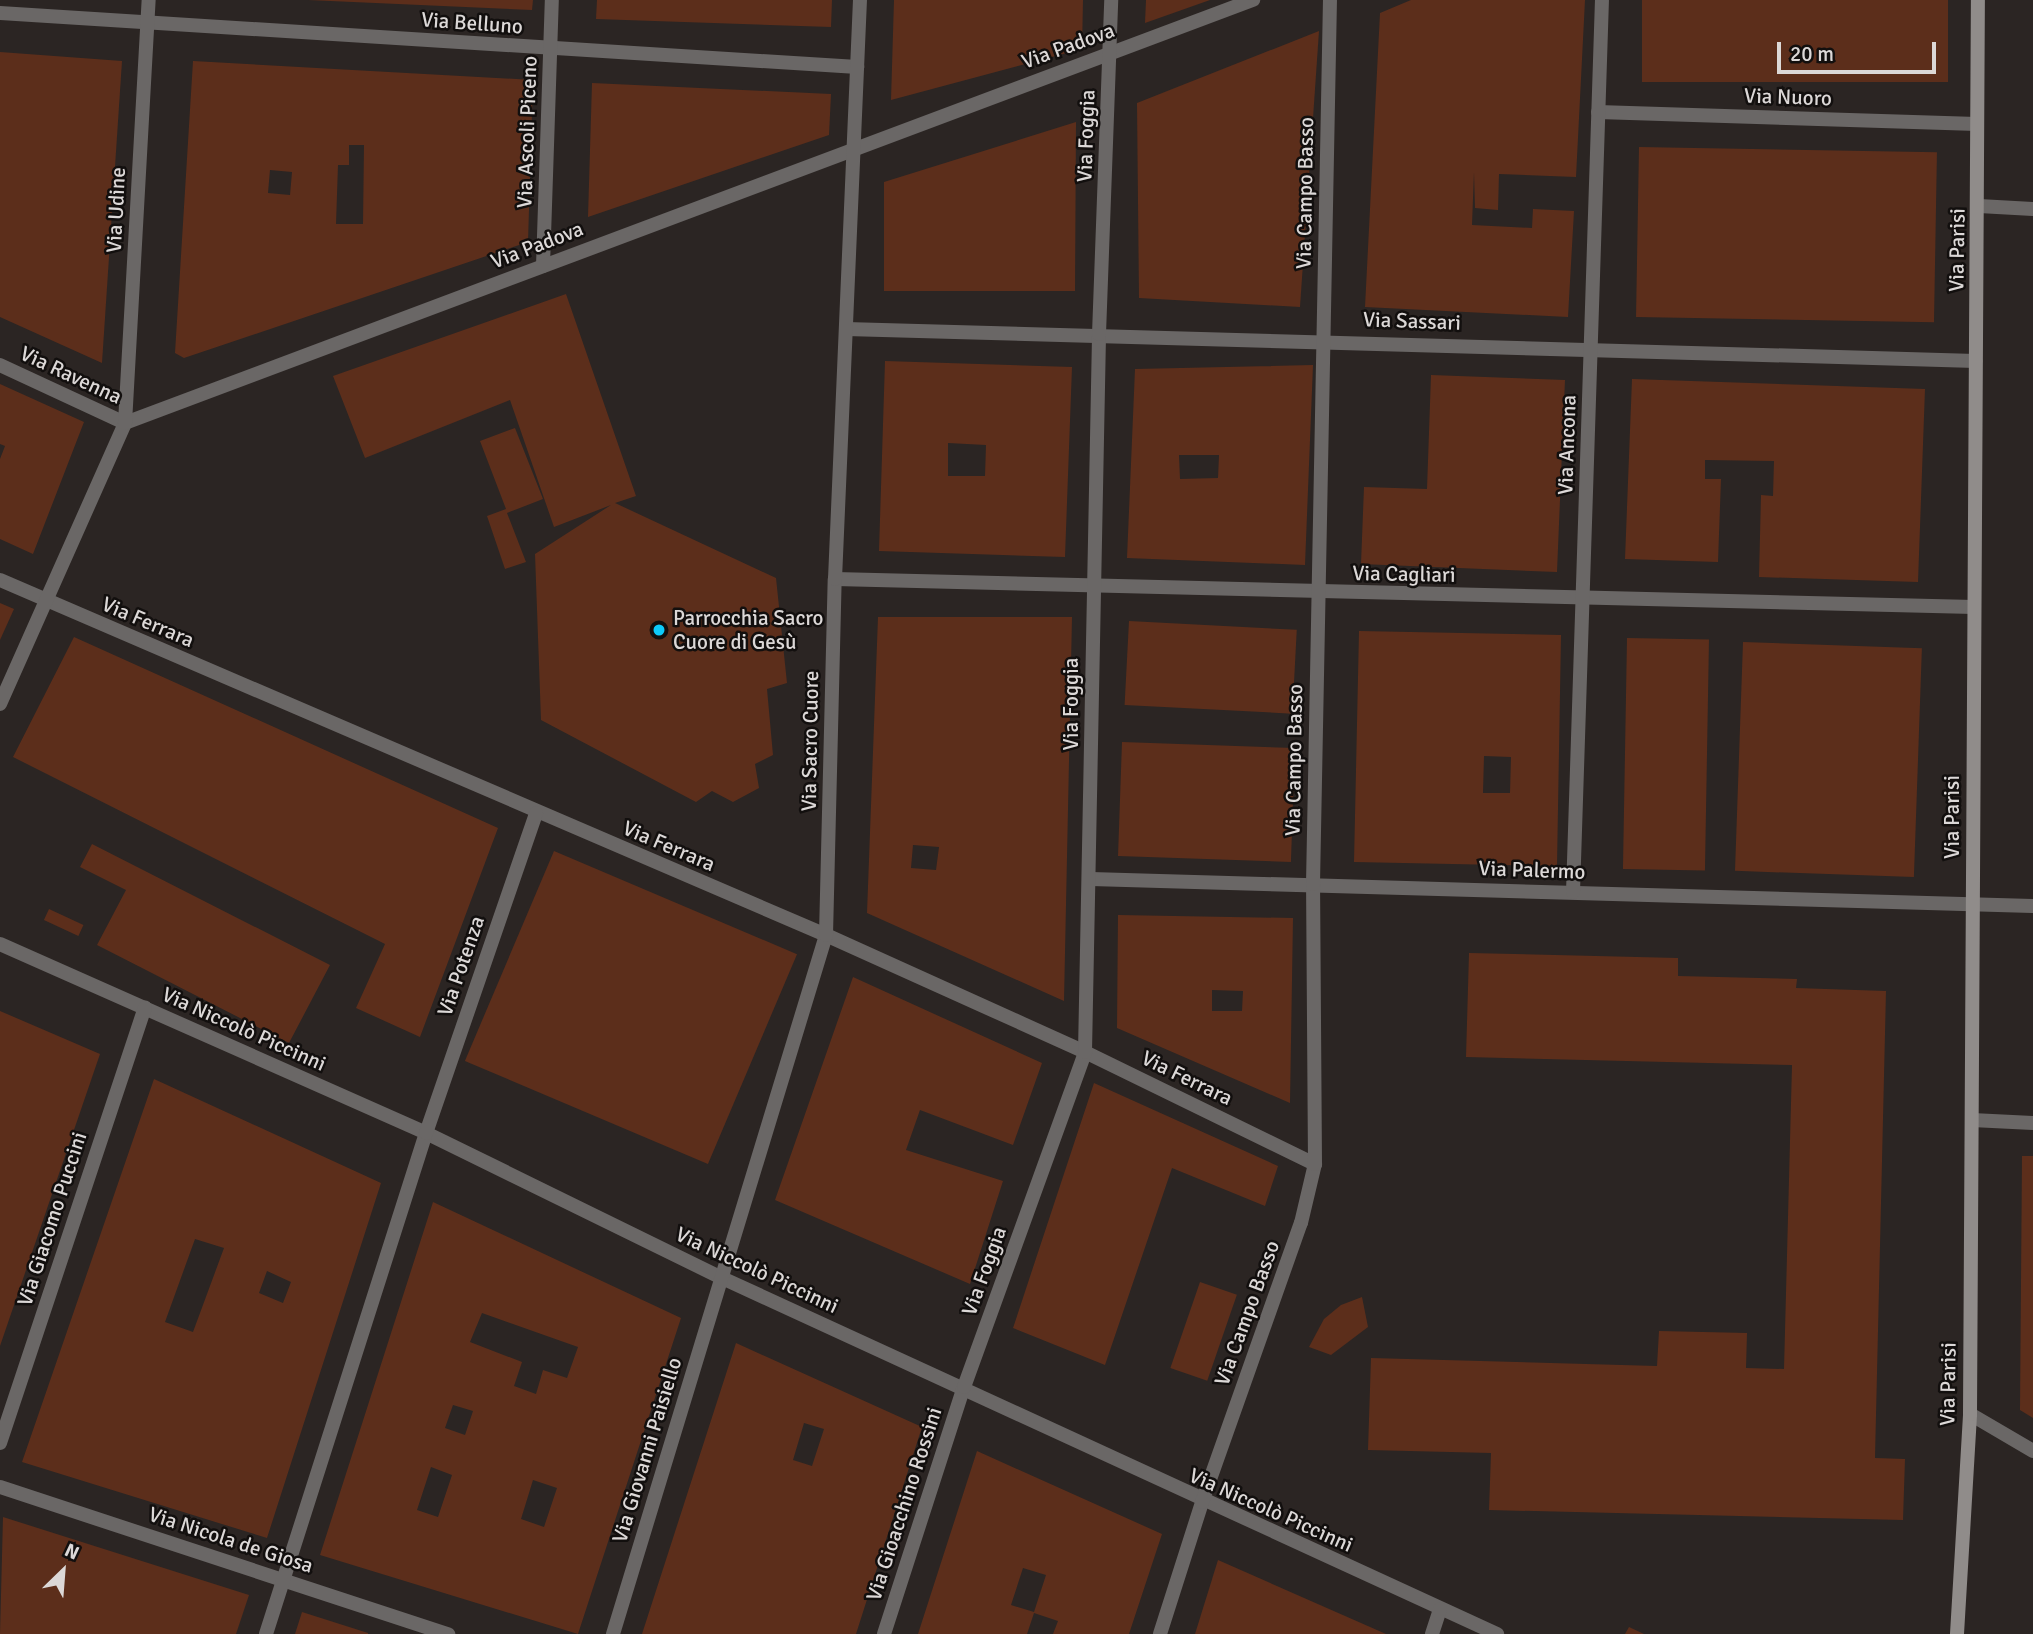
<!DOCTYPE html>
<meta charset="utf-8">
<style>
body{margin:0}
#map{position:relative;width:2033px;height:1634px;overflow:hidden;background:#2b2523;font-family:Signika,sans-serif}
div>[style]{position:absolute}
.building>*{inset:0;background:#5c2e1b;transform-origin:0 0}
.street>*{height:14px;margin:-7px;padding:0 7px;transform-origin:7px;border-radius:7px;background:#6a6766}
.secondary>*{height:14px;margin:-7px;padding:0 7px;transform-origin:7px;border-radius:7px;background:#908c8a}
.dots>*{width:19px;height:19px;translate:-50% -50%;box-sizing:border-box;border:4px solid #120f0e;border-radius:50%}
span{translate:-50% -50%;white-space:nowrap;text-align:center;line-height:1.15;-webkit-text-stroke:5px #120f0e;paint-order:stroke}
.street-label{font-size:21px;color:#dcd8d7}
.poi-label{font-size:21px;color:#dcd8d7}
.left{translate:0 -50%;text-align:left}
.north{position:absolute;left:28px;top:1536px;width:70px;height:70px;-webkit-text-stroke:5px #120f0e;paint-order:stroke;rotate:25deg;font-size:19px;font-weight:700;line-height:28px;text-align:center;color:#dcd8d7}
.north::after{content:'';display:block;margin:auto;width:24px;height:32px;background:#dcd8d7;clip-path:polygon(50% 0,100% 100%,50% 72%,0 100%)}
.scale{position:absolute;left:1777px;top:42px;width:159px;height:32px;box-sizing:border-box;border:4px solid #dcd8d7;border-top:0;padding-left:9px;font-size:21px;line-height:24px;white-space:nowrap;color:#dcd8d7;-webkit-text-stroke:5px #120f0e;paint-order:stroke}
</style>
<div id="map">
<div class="building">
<div style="clip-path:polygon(308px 0,533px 0,532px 10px)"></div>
<div style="clip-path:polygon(597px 0,832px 0,831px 27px,596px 19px)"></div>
<div style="clip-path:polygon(894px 0,1083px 0,1082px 49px,891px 100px)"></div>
<div style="clip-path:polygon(1146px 0,1210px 0,1145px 23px)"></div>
<div style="clip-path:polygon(1411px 0,1585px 0,1576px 177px,1499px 174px,1498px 210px,1475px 208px,1474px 172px,1472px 225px,1532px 228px,1533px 209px,1574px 211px,1568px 317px,1365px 307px,1380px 13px)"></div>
<div style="left:1642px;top:0;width:306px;height:82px"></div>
<div style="clip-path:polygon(1319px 31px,1300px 307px,1139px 298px,1137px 103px)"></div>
<div style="clip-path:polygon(0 52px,122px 61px,102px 363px,0 317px)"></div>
<div style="clip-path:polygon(evenodd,193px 61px,533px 80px,528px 242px,184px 358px,175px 353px,193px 61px,349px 145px,364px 145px,363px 224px,336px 224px,338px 165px,349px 165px,349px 145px,193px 61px,270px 170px,292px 172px,290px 195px,268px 193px,270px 170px)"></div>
<div style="clip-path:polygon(592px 83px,831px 94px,829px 135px,588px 217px)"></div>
<div style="clip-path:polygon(1076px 122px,1075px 291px,884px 291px,884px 182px)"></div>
<div style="left:1639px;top:147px;width:298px;height:170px;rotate:1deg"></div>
<div style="clip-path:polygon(566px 294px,636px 496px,615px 503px,776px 578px,787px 683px,767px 689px,773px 755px,755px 764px,759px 788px,733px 802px,712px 791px,696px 802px,541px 720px,535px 554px,611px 505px,554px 527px,510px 400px,365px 458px,333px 376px)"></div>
<div style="clip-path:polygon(evenodd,885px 361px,1072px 367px,1065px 557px,879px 551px,885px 361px,948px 443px,986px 445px,985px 476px,948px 476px,948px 443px)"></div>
<div style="clip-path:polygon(evenodd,1313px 365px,1305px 565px,1127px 558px,1135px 369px,1313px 365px,1179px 455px,1219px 455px,1218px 478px,1180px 479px,1179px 455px)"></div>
<div style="clip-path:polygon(1431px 375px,1565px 380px,1557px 572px,1361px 564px,1364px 487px,1427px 489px)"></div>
<div style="clip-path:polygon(1632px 379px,1925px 389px,1918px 582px,1759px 577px,1761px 495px,1773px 496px,1774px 461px,1705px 460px,1705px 479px,1721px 479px,1718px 562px,1625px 559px)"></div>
<div style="clip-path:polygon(0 384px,84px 422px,33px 554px,0 539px,0 459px,5px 446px,0 444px)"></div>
<div style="clip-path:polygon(515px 428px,543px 499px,507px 513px,526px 562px,505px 569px,487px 516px,506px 509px,480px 441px)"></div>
<div style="clip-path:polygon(0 603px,14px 609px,0 640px)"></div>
<div style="clip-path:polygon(evenodd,878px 617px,1072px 617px,1064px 1001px,867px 913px,878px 617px,913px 845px,939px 847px,936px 870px,911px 868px,913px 845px)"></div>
<div style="left:1129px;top:621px;width:168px;height:84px;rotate:3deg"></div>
<div style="clip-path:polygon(evenodd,1359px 631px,1561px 635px,1557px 866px,1354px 862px,1359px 631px,1484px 756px,1511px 757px,1510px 793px,1483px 793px,1484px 756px)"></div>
<div style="clip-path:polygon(74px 637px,498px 828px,420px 1037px,356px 1008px,385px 944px,13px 757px)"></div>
<div style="left:1627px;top:638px;width:82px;height:231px;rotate:1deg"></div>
<div style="left:1743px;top:642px;width:179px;height:229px;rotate:2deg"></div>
<div style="left:1122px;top:742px;width:173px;height:114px;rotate:2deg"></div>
<div style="clip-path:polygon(92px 844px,330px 965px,289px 1043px,97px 945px,126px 890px,80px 867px)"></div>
<div style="left:554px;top:851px;width:264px;height:228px;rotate:23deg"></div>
<div style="left:49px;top:909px;width:38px;height:12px;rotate:25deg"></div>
<div style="clip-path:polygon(evenodd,1118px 915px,1293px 918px,1290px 1103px,1117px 1028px,1118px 915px,1212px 990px,1243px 991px,1242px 1011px,1212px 1011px,1212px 990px)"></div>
<div style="clip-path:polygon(1469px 953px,1678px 958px,1678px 976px,1797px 979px,1796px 988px,1886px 991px,1875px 1458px,1905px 1459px,1903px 1520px,1489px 1510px,1491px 1453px,1368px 1450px,1371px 1358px,1657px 1366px,1659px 1331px,1747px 1333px,1746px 1368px,1784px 1369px,1792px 1065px,1466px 1057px)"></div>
<div style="clip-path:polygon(853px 977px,1042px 1063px,1013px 1145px,920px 1110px,906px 1150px,1003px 1181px,970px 1284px,775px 1200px)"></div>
<div style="clip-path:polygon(0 1011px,100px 1054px,0 1346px)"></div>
<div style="clip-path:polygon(evenodd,154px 1079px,381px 1183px,267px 1538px,22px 1462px,154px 1079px,195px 1239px,224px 1248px,193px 1332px,165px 1322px,195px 1239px,154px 1079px,267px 1271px,291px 1282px,283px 1303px,259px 1293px,267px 1271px)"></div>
<div style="clip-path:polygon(1094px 1083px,1278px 1166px,1265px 1206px,1172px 1168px,1105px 1365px,1013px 1328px)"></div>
<div style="clip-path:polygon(2022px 1156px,2033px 1156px,2033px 1418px,2020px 1410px)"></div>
<div style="clip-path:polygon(evenodd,433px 1202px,681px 1318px,578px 1634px,320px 1555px,433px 1202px,482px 1313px,578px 1347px,567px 1378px,543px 1370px,536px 1394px,514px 1386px,522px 1362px,470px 1342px,482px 1313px,433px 1202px,453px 1405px,473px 1411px,465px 1435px,445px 1428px,453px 1405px,433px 1202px,431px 1467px,452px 1475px,438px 1517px,417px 1510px,431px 1467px,433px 1202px,533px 1480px,557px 1488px,544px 1527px,521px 1519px,533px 1480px)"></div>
<div style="left:1200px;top:1282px;width:39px;height:91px;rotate:19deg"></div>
<div style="clip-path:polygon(1362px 1297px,1368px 1327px,1331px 1355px,1309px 1347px,1324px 1319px,1341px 1305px)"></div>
<div style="clip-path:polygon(evenodd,736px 1343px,922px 1427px,856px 1634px,642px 1634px,736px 1343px,804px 1423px,824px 1429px,812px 1466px,793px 1460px,804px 1423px)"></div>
<div style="clip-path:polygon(evenodd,977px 1451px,1162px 1534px,1129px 1634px,1053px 1634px,1058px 1621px,1034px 1613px,1027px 1634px,918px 1634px,977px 1451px,1023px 1568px,1046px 1575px,1034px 1612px,1011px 1605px,1023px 1568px)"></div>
<div style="clip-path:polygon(3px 1517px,249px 1595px,236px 1634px,0 1634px)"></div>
<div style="clip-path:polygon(1218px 1560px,1386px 1634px,1195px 1634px)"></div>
<div style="clip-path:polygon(302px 1612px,368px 1633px,368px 1634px,295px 1634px)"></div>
<div style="clip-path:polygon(1629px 1627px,1644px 1634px,1625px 1634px)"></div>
</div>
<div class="street">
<div style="left:0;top:13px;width:859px;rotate:3.61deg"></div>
<div style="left:1598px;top:112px;width:379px;rotate:1.8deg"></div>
<div style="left:1979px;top:206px;width:54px;rotate:3.2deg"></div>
<div style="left:543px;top:266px;width:266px;rotate:-88.1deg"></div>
<div style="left:846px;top:329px;width:1130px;rotate:1.62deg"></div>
<div style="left:0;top:365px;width:138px;rotate:24.9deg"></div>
<div style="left:125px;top:423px;width:1205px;rotate:-20.56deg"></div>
<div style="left:835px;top:579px;width:1139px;rotate:1.41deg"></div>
<div style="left:0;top:580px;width:899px;rotate:23.26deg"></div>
<div style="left:826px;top:935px;width:284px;rotate:24.3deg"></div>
<div style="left:1085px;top:1052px;width:256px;rotate:26deg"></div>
<div style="left:0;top:704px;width:308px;rotate:-66deg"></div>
<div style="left:125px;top:423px;width:424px;rotate:-86.8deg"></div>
<div style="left:1091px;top:879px;width:942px;rotate:1.64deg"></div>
<div style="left:1573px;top:892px;width:892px;rotate:-88.14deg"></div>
<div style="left:0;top:944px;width:466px;rotate:23.9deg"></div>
<div style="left:426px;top:1133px;width:330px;rotate:26.1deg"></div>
<div style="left:722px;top:1278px;width:853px;rotate:24.67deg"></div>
<div style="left:1972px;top:1120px;width:61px;rotate:2.8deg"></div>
<div style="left:1970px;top:1414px;width:73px;rotate:30.4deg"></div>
<div style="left:0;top:1443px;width:459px;rotate:-71.6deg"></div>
<div style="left:0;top:1487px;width:472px;rotate:18.2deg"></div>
<div style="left:266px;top:1634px;width:526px;rotate:-72.29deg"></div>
<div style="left:426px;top:1133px;width:338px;rotate:-71deg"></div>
<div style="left:613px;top:1634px;width:731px;rotate:-73.05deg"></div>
<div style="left:826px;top:935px;width:356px;rotate:-88.6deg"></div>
<div style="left:835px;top:579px;width:580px;rotate:-87.53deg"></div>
<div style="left:884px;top:1634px;width:260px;rotate:-72.1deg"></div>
<div style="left:964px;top:1387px;width:356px;rotate:-70.1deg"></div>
<div style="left:1085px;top:1052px;width:718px;rotate:-88.88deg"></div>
<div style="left:1099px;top:334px;width:334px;rotate:-87.9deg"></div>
<div style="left:1160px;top:1634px;width:139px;rotate:-72.3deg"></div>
<div style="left:1202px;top:1502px;width:296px;rotate:-70.5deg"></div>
<div style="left:1301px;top:1223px;width:61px;rotate:-76.7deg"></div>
<div style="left:1315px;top:1164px;width:280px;rotate:-90.4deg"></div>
<div style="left:1313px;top:884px;width:884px;rotate:-88.9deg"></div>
<div style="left:1432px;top:1634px;width:26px;rotate:-72deg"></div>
</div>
<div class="secondary">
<div style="left:1957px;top:1634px;width:220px;rotate:-86.6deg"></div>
<div style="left:1970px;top:1414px;width:1414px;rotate:-89.68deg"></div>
</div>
<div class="dots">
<div style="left:659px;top:630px;background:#0dcafa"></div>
</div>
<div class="street-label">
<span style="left:472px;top:23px;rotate:4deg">Via Belluno</span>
<span style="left:1068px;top:46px;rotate:-20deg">Via Padova</span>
<span style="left:1788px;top:97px;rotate:2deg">Via Nuoro</span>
<span style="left:527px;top:132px;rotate:-88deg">Via Ascoli Piceno</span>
<span style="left:1086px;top:136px;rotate:-88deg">Via Foggia</span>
<span style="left:1305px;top:193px;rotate:-89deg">Via Campo Basso</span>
<span style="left:116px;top:210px;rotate:-87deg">Via Udine</span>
<span style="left:537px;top:245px;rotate:-21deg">Via Padova</span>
<span style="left:1957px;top:250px;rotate:-89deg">Via Parisi</span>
<span style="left:1412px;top:321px;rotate:2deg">Via Sassari</span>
<span style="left:71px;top:375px;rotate:25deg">Via Ravenna</span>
<span style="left:1567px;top:445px;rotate:-88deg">Via Ancona</span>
<span style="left:1404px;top:574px;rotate:1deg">Via Cagliari</span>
<span style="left:148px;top:622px;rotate:23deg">Via Ferrara</span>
<span style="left:1071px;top:704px;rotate:-90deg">Via Foggia</span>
<span style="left:810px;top:741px;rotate:-89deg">Via Sacro Cuore</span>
<span style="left:1294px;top:760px;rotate:-89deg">Via Campo Basso</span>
<span style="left:1952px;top:817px;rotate:-90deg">Via Parisi</span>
<span style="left:669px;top:846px;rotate:23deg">Via Ferrara</span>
<span style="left:1532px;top:870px;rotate:2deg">Via Palermo</span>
<span style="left:461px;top:966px;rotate:-71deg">Via Potenza</span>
<span style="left:244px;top:1029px;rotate:24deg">Via Niccolò Piccinni</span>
<span style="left:1187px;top:1078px;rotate:26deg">Via Ferrara</span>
<span style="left:52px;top:1219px;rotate:-72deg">Via Giacomo Puccini</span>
<span style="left:757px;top:1270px;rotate:25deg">Via Niccolò Piccinni</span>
<span style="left:984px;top:1271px;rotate:-70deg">Via Foggia</span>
<span style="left:1247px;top:1313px;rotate:-70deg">Via Campo Basso</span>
<span style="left:1948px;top:1384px;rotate:-89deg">Via Parisi</span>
<span style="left:647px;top:1450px;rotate:-73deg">Via Giovanni Paisiello</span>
<span style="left:904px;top:1504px;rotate:-72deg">Via Gioacchino Rossini</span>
<span style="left:1271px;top:1510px;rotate:24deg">Via Niccolò Piccinni</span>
<span style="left:231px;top:1540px;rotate:18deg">Via Nicola de Giosa</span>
</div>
<div class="poi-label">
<span class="left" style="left:673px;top:630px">Parrocchia Sacro<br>Cuore di Gesù</span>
</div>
<div class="north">N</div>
<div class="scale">20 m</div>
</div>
